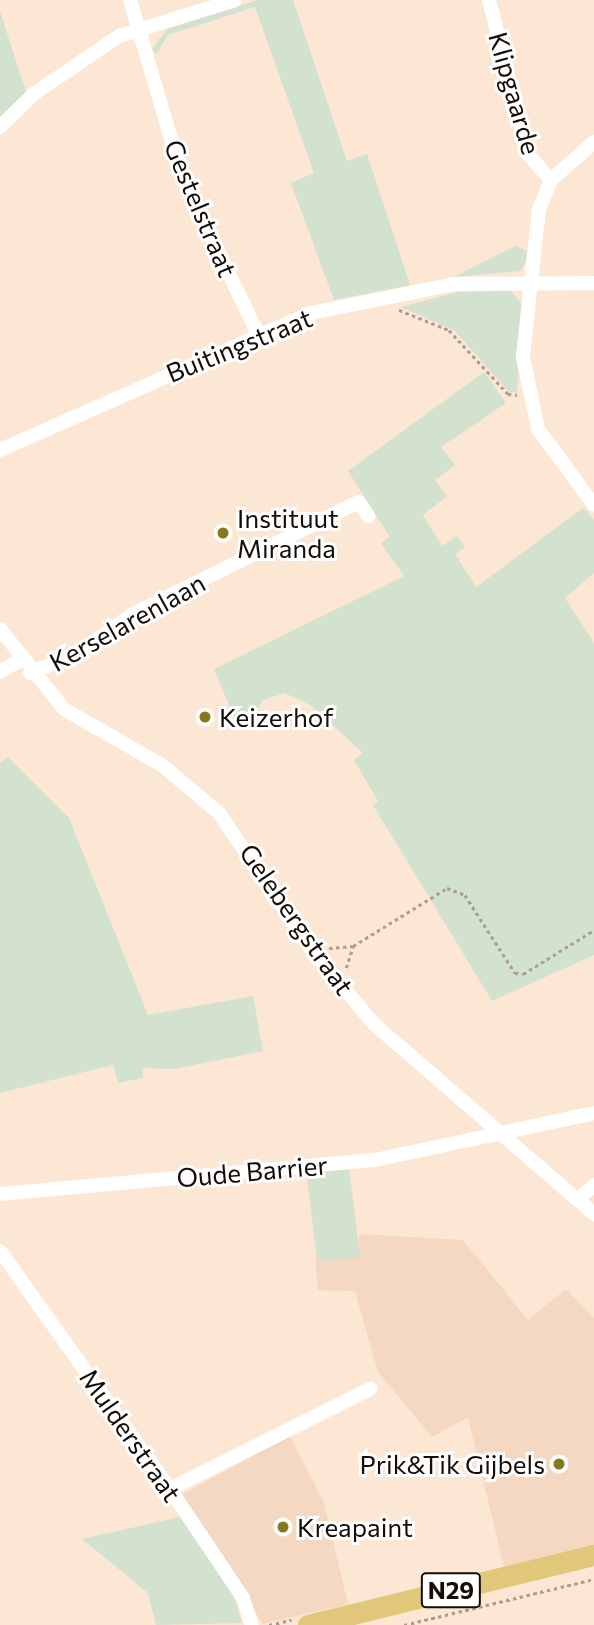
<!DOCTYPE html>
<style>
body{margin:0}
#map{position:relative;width:594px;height:1625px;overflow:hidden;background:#fce6d4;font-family:Commissioner,sans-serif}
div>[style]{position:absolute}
.built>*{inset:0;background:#f4d8c1}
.green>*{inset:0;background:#d3e1cf;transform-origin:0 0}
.path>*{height:2.5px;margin-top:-1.25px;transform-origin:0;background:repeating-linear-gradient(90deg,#ad9c8f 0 3.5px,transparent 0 7px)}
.minor>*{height:14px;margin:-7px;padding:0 7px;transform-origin:7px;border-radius:7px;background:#fff}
.primary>*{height:21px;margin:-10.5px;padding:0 10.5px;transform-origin:10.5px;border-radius:10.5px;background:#e0c779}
.dots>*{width:19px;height:19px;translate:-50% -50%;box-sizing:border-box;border:4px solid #fff;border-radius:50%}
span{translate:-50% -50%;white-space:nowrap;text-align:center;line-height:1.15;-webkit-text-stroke:6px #fff;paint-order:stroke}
.shield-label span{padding:2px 5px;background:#fff;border:2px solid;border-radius:5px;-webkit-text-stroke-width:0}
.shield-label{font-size:24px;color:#130c07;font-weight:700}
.street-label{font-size:26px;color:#130c07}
.poi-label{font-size:26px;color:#130c07}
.left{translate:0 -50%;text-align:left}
.right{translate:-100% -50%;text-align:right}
</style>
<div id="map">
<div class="built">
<div style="clip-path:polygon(359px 1234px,463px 1240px,528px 1320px,566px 1289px,594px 1318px,594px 1546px,504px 1567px,468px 1417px,432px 1437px,378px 1372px,355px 1291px,318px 1290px,315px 1258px,359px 1257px)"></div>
<div style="clip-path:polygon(290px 1436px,324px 1503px,348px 1604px,263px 1624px,181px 1495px)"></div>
</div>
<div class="green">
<div style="clip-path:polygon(258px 0,293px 0,347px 161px,367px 154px,410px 285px,334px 300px,291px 183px,314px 173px,255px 7px,168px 35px,157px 53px,152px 50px,167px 29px)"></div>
<div style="clip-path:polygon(0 11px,26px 92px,0 117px)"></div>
<div style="clip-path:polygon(515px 246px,530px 252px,521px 271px,454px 277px)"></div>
<div style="clip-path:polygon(511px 291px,522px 304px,517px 393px,509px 392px,455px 331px,401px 307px,458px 292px)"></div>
<div style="clip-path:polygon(484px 372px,506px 403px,441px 447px,455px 465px,435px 480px,447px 496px,423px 515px,442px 546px,457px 536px,465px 547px,455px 554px,476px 587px,583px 508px,594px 519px,594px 573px,565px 598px,594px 643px,594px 955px,492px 1001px,373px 805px,378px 801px,354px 760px,363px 753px,312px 706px,285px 693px,263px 700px,252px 717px,236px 722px,214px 669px,404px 576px,381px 543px,390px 537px,348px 471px)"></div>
<div style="clip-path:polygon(8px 757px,69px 818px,148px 1015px,253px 996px,263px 1051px,174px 1069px,142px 1068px,143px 1078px,118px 1083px,113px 1065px,0 1093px,0 763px)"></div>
<div style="left:349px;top:1167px;width:91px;height:43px;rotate:83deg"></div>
<div style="clip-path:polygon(180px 1517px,234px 1595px,242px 1623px,156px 1625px,148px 1593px,82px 1539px)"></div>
</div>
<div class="path">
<div style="left:399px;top:310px;width:54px;rotate:21.8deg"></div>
<div style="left:449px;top:330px;width:87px;rotate:47.3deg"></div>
<div style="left:508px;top:394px;width:9px;rotate:6deg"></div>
<div style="left:329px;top:948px;width:24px;rotate:-5deg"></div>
<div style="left:346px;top:968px;width:23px;rotate:-72deg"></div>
<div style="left:353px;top:946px;width:110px;rotate:-31.7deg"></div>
<div style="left:447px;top:888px;width:19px;rotate:21deg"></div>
<div style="left:465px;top:895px;width:93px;rotate:57.3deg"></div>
<div style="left:515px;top:973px;width:8px;rotate:7deg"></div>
<div style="left:523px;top:974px;width:84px;rotate:-31.8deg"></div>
<div style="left:269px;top:1625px;width:23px;rotate:-13deg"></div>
<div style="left:404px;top:1625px;width:195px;rotate:-13.6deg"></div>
</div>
<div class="minor">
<div style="left:130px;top:0;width:184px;rotate:73.5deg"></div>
<div style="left:182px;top:176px;width:173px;rotate:64.3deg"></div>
<div style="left:489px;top:0;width:159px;rotate:75.8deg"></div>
<div style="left:528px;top:154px;width:35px;rotate:49deg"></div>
<div style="left:0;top:127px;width:49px;rotate:-44.2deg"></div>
<div style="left:35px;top:93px;width:102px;rotate:-34.2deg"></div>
<div style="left:119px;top:36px;width:121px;rotate:-17.2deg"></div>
<div style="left:594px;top:142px;width:57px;rotate:138.5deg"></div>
<div style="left:551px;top:180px;width:31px;rotate:112deg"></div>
<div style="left:539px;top:209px;width:149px;rotate:96.2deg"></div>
<div style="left:523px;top:357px;width:74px;rotate:78.2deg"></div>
<div style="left:538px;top:429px;width:94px;rotate:53.6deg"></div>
<div style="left:0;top:450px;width:340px;rotate:-23.8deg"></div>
<div style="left:311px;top:313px;width:147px;rotate:-11.4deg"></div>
<div style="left:455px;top:284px;width:139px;rotate:-0.4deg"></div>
<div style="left:0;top:629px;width:102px;rotate:51.3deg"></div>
<div style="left:64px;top:709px;width:114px;rotate:29.9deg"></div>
<div style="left:163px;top:766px;width:73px;rotate:40deg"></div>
<div style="left:219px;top:813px;width:164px;rotate:55.9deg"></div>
<div style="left:311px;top:949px;width:98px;rotate:50deg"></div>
<div style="left:374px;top:1024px;width:291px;rotate:40.8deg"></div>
<div style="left:0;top:672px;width:23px;rotate:-31deg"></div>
<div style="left:30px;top:673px;width:51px;rotate:-22deg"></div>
<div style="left:77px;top:654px;width:67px;rotate:-35.8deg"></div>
<div style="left:131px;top:615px;width:254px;rotate:-26.4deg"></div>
<div style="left:359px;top:502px;width:17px;rotate:57deg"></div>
<div style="left:0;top:1194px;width:377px;rotate:-5.2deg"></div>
<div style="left:375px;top:1160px;width:224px;rotate:-12.1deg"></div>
<div style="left:577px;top:1200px;width:23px;rotate:-41deg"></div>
<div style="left:0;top:1251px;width:292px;rotate:54.5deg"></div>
<div style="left:170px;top:1489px;width:131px;rotate:56.2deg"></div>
<div style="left:243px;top:1598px;width:28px;rotate:72deg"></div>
<div style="left:170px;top:1489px;width:224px;rotate:-26.6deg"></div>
</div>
<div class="primary">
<div style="left:308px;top:1625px;width:294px;rotate:-13.8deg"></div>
</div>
<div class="dots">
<div style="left:223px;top:533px;background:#85781d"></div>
<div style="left:205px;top:717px;background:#85781d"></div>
<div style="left:559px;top:1464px;background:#85781d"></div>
<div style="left:283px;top:1527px;background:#85781d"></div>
</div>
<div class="shield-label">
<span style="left:451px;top:1590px">N29</span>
</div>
<div class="street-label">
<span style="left:515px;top:93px;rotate:74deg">Klipgaarde</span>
<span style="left:201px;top:208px;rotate:67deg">Gestelstraat</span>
<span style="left:239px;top:345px;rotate:-22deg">Buitingstraat</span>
<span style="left:127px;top:622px;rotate:-29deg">Kerselarenlaan</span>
<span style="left:297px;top:919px;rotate:55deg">Gelebergstraat</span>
<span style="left:252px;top:1171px;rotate:-5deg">Oude Barrier</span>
<span style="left:131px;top:1435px;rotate:55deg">Mulderstraat</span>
</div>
<div class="poi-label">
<span class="left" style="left:237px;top:533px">Instituut<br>Miranda</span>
<span class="left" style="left:219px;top:717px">Keizerhof</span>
<span class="right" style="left:545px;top:1464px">Prik&amp;Tik Gijbels</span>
<span class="left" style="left:297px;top:1527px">Kreapaint</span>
</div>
</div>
